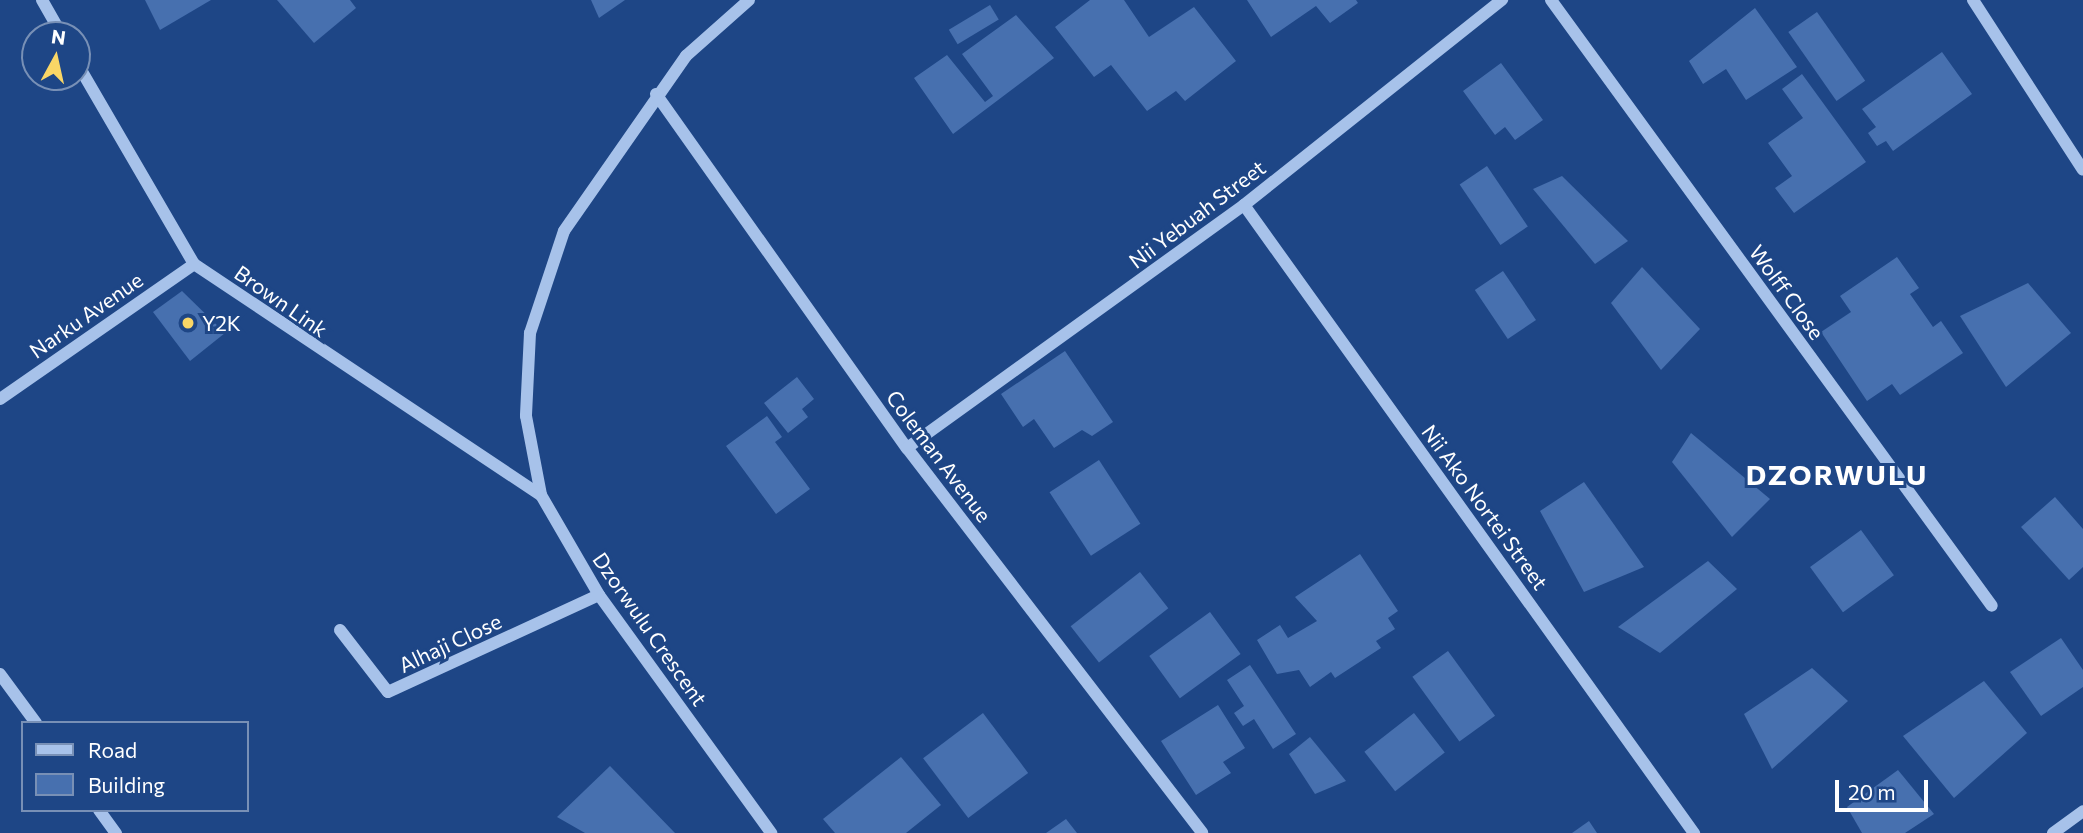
<!DOCTYPE html>
<style>
body{margin:0}
#map{position:relative;width:2083px;height:833px;overflow:hidden;background:#1e4686;font-family:Commissioner,sans-serif}
div>[style]{position:absolute}
.building>*{inset:0;background:#4770af;transform-origin:0 0}
.minor>*{height:12px;margin:-6px;padding:0 6px;transform-origin:6px;border-radius:6px;background:#a7c2ea}
.dots>*{width:19px;height:19px;translate:-50% -50%;box-sizing:border-box;border:4px solid #1e4686;border-radius:50%}
span{translate:-50% -50%;white-space:nowrap;text-align:center;line-height:1.15;-webkit-text-stroke:6px #1e4686;paint-order:stroke}
.street-label{font-size:21px;color:#fff}
.poi-label{font-size:21px;color:#fff}
.left{translate:0 -50%;text-align:left}
.district-label{font-size:28px;color:#fff;font-weight:700;letter-spacing:2px}
.legend{position:absolute;left:21px;top:721px;width:228px;height:91px;box-sizing:border-box;background:#1e4686;border:2px solid #7890b6;margin:0;padding:9px 12px;list-style:none;font-size:21px;color:#fff}
.legend li{display:flex;align-items:center;gap:14px;height:35px}
.legend b{width:35px;border:2px solid #7890b6}
.north{position:absolute;left:21px;top:21px;width:70px;height:70px;box-sizing:border-box;background:#1e4686;border:2px solid #7890b6;border-radius:50%;rotate:8deg;font-size:19px;font-weight:700;line-height:28px;text-align:center;color:#fff}
.north::after{content:'';display:block;margin:auto;width:24px;height:32px;background:#f9d666;clip-path:polygon(50% 0,100% 100%,50% 72%,0 100%)}
.scale{position:absolute;left:1835px;top:780px;width:93px;height:32px;box-sizing:border-box;border:4px solid #fff;border-top:0;padding-left:9px;font-size:21px;line-height:24px;white-space:nowrap;color:#fff;-webkit-text-stroke:5px #1e4686;paint-order:stroke}
</style>
<div id="map">
<div class="building">
<div style="clip-path:polygon(145px 0,211px 0,160px 30px)"></div>
<div style="clip-path:polygon(277px 0,350px 0,356px 8px,314px 43px)"></div>
<div style="clip-path:polygon(591px 0,625px 0,599px 18px)"></div>
<div style="clip-path:polygon(1090px 0,1124px 0,1149px 37px,1194px 7px,1236px 61px,1185px 101px,1176px 91px,1147px 111px,1111px 65px,1094px 77px,1055px 27px)"></div>
<div style="clip-path:polygon(1247px 0,1356px 0,1358px 3px,1330px 23px,1316px 6px,1271px 37px)"></div>
<div style="left:990px;top:5px;width:17px;height:48px;rotate:59deg"></div>
<div style="clip-path:polygon(1755px 8px,1797px 67px,1746px 100px,1726px 69px,1703px 84px,1689px 61px)"></div>
<div style="left:1817px;top:12px;width:84px;height:35px;rotate:55deg"></div>
<div style="clip-path:polygon(1016px 15px,1054px 58px,953px 134px,914px 78px,947px 55px,985px 102px,993px 96px,962px 54px)"></div>
<div style="clip-path:polygon(1942px 52px,1972px 94px,1893px 151px,1886px 141px,1877px 146px,1868px 133px,1876px 127px,1862px 109px)"></div>
<div style="clip-path:polygon(1501px 63px,1543px 120px,1515px 140px,1505px 127px,1495px 135px,1463px 91px)"></div>
<div style="clip-path:polygon(1802px 74px,1866px 162px,1794px 213px,1775px 188px,1792px 176px,1768px 143px,1803px 118px,1782px 89px)"></div>
<div style="left:1487px;top:166px;width:73px;height:33px;rotate:56deg"></div>
<div style="clip-path:polygon(1562px 176px,1628px 241px,1595px 264px,1533px 189px)"></div>
<div style="clip-path:polygon(1897px 257px,1919px 288px,1910px 294px,1933px 327px,1941px 321px,1963px 353px,1900px 395px,1892px 384px,1867px 401px,1821px 332px,1851px 312px,1840px 296px)"></div>
<div style="clip-path:polygon(1642px 267px,1700px 329px,1661px 370px,1611px 303px)"></div>
<div style="left:1503px;top:271px;width:59px;height:34px;rotate:56deg"></div>
<div style="clip-path:polygon(2028px 283px,2071px 333px,2006px 387px,1960px 316px)"></div>
<div style="clip-path:polygon(182px 291px,225px 333px,190px 361px,153px 312px)"></div>
<div style="clip-path:polygon(1065px 351px,1113px 422px,1092px 436px,1082px 430px,1054px 448px,1034px 419px,1023px 427px,1001px 394px)"></div>
<div style="clip-path:polygon(797px 377px,814px 399px,802px 409px,808px 417px,788px 433px,764px 403px)"></div>
<div style="clip-path:polygon(767px 416px,782px 437px,775px 442px,810px 489px,776px 514px,726px 446px)"></div>
<div style="clip-path:polygon(1691px 433px,1770px 499px,1732px 537px,1672px 462px)"></div>
<div style="left:1099px;top:460px;width:76px;height:59px;rotate:57deg"></div>
<div style="clip-path:polygon(1584px 482px,1644px 567px,1584px 592px,1540px 511px)"></div>
<div style="clip-path:polygon(2055px 497px,2083px 529px,2083px 567px,2069px 580px,2021px 527px)"></div>
<div style="left:1861px;top:530px;width:56px;height:63px;rotate:54deg"></div>
<div style="clip-path:polygon(1360px 554px,1398px 611px,1388px 618px,1395px 629px,1376px 641px,1381px 648px,1335px 678px,1331px 672px,1310px 687px,1299px 670px,1277px 674px,1257px 640px,1280px 625px,1288px 638px,1317px 621px,1295px 597px)"></div>
<div style="clip-path:polygon(1708px 561px,1737px 589px,1660px 653px,1618px 627px)"></div>
<div style="left:1140px;top:572px;width:46px;height:88px;rotate:52deg"></div>
<div style="left:1210px;top:612px;width:52px;height:75px;rotate:54deg"></div>
<div style="clip-path:polygon(2061px 638px,2083px 670px,2083px 687px,2041px 716px,2010px 672px)"></div>
<div style="left:1448px;top:651px;width:80px;height:44px;rotate:54deg"></div>
<div style="clip-path:polygon(1250px 665px,1296px 734px,1273px 749px,1254px 719px,1243px 726px,1234px 713px,1244px 706px,1227px 680px)"></div>
<div style="clip-path:polygon(1812px 668px,1848px 701px,1772px 769px,1744px 714px)"></div>
<div style="clip-path:polygon(1984px 681px,2027px 733px,1954px 798px,1903px 736px)"></div>
<div style="clip-path:polygon(1218px 705px,1245px 748px,1223px 762px,1231px 773px,1196px 795px,1161px 741px)"></div>
<div style="left:983px;top:713px;width:75px;height:75px;rotate:53deg"></div>
<div style="left:1414px;top:713px;width:50px;height:63px;rotate:52deg"></div>
<div style="clip-path:polygon(1310px 737px,1346px 781px,1315px 794px,1289px 754px)"></div>
<div style="clip-path:polygon(901px 757px,941px 805px,906px 833px,835px 833px,823px 819px)"></div>
<div style="clip-path:polygon(610px 766px,675px 833px,585px 833px,557px 817px)"></div>
<div style="clip-path:polygon(1898px 770px,1934px 814px,1905px 833px,1862px 833px,1847px 807px)"></div>
<div style="clip-path:polygon(1066px 819px,1077px 833px,1046px 833px)"></div>
<div style="clip-path:polygon(1589px 821px,1597px 833px,1572px 833px)"></div>
</div>
<div class="minor">
<div style="left:42px;top:0;width:40px;rotate:60.3deg"></div>
<div style="left:749px;top:0;width:84px;rotate:138.4deg"></div>
<div style="left:686px;top:56px;width:213px;rotate:124.9deg"></div>
<div style="left:564px;top:231px;width:108px;rotate:108.4deg"></div>
<div style="left:530px;top:333px;width:83px;rotate:92.8deg"></div>
<div style="left:526px;top:416px;width:80px;rotate:79.2deg"></div>
<div style="left:541px;top:495px;width:116px;rotate:59.9deg"></div>
<div style="left:599px;top:595px;width:294px;rotate:54.1deg"></div>
<div style="left:1551px;top:0;width:749px;rotate:53.96deg"></div>
<div style="left:1973px;top:0;width:202px;rotate:57.1deg"></div>
<div style="left:77px;top:63px;width:233px;rotate:59.8deg"></div>
<div style="left:194px;top:264px;width:417px;rotate:33.7deg"></div>
<div style="left:656px;top:94px;width:434px;rotate:54.7deg"></div>
<div style="left:907px;top:448px;width:485px;rotate:52.5deg"></div>
<div style="left:1244px;top:205px;width:773px;rotate:54.38deg"></div>
<div style="left:0;top:399px;width:236px;rotate:-34.8deg"></div>
<div style="left:907px;top:448px;width:415px;rotate:-35.8deg"></div>
<div style="left:1244px;top:205px;width:330px;rotate:-38.5deg"></div>
<div style="left:340px;top:630px;width:78px;rotate:52.3deg"></div>
<div style="left:388px;top:692px;width:232px;rotate:-24.7deg"></div>
<div style="left:0;top:674px;width:61px;rotate:53.7deg"></div>
<div style="left:99px;top:810px;width:29px;rotate:54deg"></div>
<div style="left:2053px;top:833px;width:37px;rotate:-36deg"></div>
</div>
<div class="dots">
<div style="left:188px;top:323px;background:#f9d666"></div>
</div>
<div class="street-label">
<span style="left:1197px;top:214px;rotate:-37deg">Nii Yebuah Street</span>
<span style="left:1787px;top:292px;rotate:54deg">Wolff Close</span>
<span style="left:281px;top:301px;rotate:35deg">Brown Link</span>
<span style="left:86px;top:315px;rotate:-35deg">Narku Avenue</span>
<span style="left:939px;top:456px;rotate:53deg">Coleman Avenue</span>
<span style="left:1485px;top:507px;rotate:54deg">Nii Ako Nortei Street</span>
<span style="left:650px;top:629px;rotate:55deg">Dzorwulu Crescent</span>
<span style="left:450px;top:643px;rotate:-25deg">Alhaji Close</span>
</div>
<div class="poi-label">
<span class="left" style="left:202px;top:323px">Y2K</span>
</div>
<div class="district-label">
<span style="left:1837px;top:474px">DZORWULU</span>
</div>
<ul class="legend">
<li><b style="height:9px;background:#a7c2ea"></b>Road</li>
<li><b style="height:19px;background:#4770af"></b>Building</li>
</ul>
<div class="north">N</div>
<div class="scale">20 m</div>
</div>
